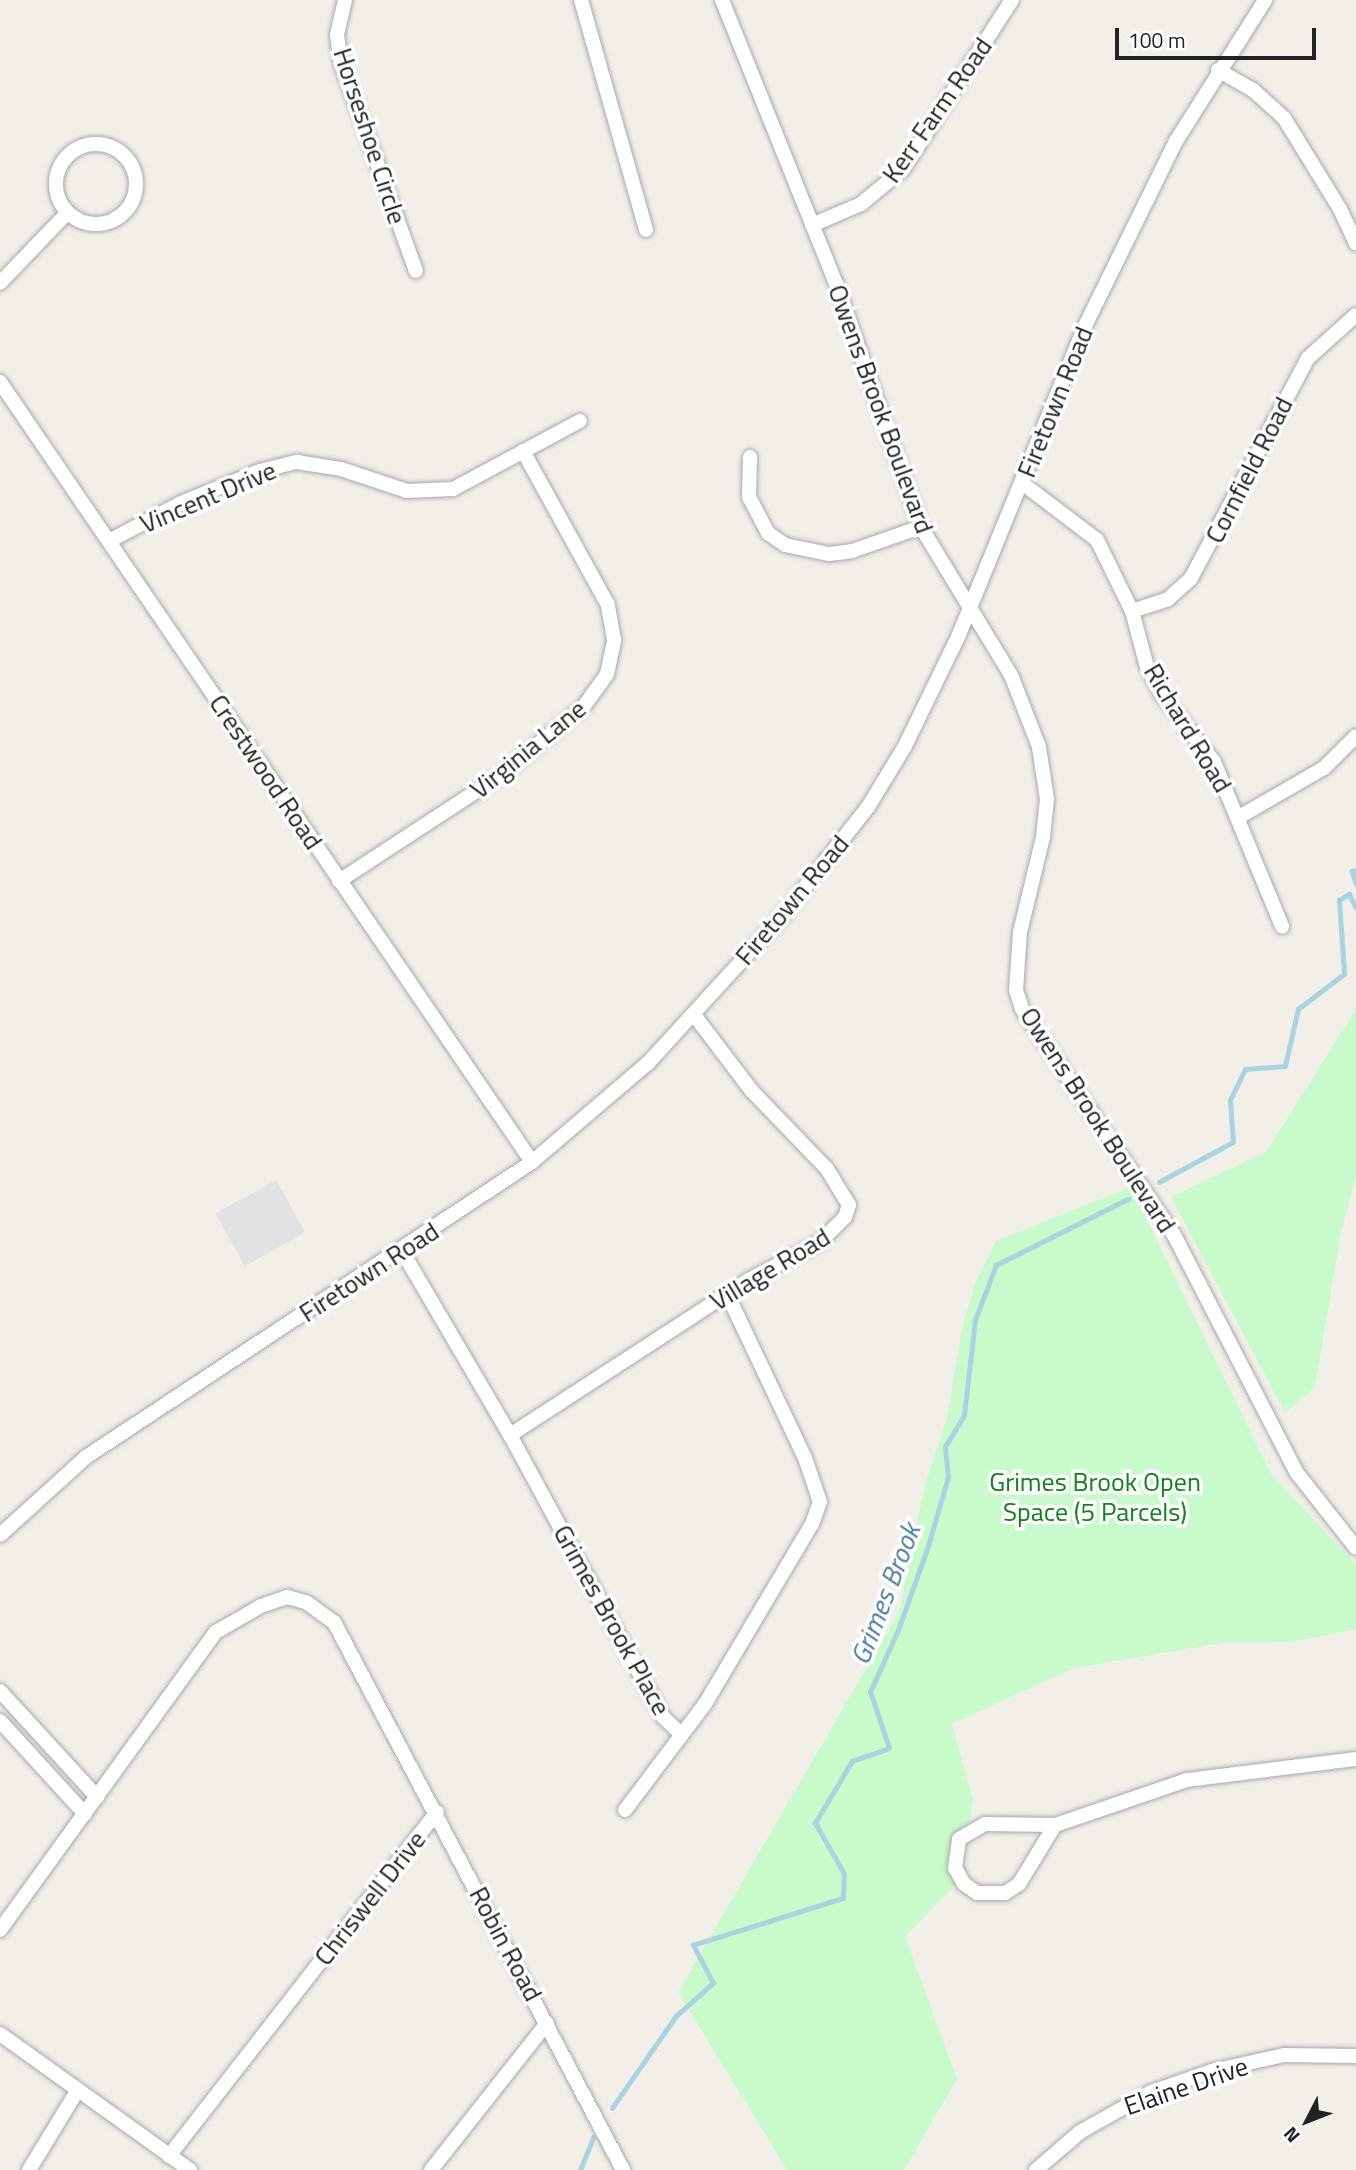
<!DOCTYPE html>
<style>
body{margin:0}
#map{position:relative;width:1356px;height:2170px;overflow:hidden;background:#f2efe9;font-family:"Titillium Web",sans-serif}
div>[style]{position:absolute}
.park>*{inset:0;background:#c8facc}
.parking>*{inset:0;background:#e2e2e2;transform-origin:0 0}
.stream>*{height:4.5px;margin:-2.25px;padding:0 2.25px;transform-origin:2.25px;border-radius:2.25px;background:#aad3df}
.roads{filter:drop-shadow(0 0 2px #a9a9a9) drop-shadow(0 0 2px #a9a9a9)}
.minor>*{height:14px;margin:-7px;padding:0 7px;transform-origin:7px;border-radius:7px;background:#fff}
.minor>.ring{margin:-7px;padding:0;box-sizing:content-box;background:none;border:14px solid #fff;border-radius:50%}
span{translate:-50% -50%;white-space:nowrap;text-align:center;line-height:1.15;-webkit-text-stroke:7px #fff;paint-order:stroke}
.street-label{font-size:26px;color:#222}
.park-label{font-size:26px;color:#0c8416}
.water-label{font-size:28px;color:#4a7aab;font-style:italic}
.north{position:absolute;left:1272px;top:2086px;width:70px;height:70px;-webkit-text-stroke:5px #fff;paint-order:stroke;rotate:228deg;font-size:19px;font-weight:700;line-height:28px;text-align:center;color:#222}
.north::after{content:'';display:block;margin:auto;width:24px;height:32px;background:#222;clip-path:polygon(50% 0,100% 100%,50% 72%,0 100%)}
.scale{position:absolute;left:1115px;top:28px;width:201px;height:32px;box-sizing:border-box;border:4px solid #222;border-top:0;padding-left:9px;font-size:21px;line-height:24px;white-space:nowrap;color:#222;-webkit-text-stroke:5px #fff;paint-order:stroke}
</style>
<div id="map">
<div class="park">
<div style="clip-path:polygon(1356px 1009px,1356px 1177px,1341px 1232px,1315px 1387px,1285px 1413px,1171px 1197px,1266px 1152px)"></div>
<div style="clip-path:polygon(1131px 1187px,1271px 1474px,1356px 1565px,1356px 1629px,1291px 1642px,1221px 1643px,1074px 1668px,952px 1724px,973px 1800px,971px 1814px,955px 1885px,905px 1936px,957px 2079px,904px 2170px,787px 2170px,678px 1992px,899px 1612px,925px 1484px,947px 1418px,962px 1328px,976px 1281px,996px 1241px)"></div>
</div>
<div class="parking">
<div style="left:276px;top:1180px;width:60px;height:69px;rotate:61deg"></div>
</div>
<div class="stream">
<div style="left:1356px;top:871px;width:4px;rotate:180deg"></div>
<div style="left:1352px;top:871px;width:13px;rotate:72deg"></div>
<div style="left:1159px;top:1182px;width:84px;rotate:-28.4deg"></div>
<div style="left:1233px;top:1142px;width:42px;rotate:-94.1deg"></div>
<div style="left:1230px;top:1100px;width:34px;rotate:-64deg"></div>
<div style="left:1245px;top:1069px;width:40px;rotate:-4.3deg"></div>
<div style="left:1285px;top:1066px;width:58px;rotate:-77.2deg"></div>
<div style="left:1298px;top:1009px;width:58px;rotate:-37.3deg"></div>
<div style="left:1344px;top:974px;width:74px;rotate:-93.9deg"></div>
<div style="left:1339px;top:900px;width:12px;rotate:-31deg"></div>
<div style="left:1349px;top:894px;width:15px;rotate:62deg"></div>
<div style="left:612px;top:2108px;width:112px;rotate:-55.2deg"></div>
<div style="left:676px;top:2016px;width:50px;rotate:-41.7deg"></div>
<div style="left:713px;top:1983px;width:43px;rotate:-117.8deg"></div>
<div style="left:693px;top:1945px;width:157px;rotate:-17.4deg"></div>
<div style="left:843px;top:1898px;width:24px;rotate:-88deg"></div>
<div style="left:844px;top:1874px;width:59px;rotate:-119.6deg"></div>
<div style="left:815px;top:1823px;width:72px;rotate:-59.2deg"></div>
<div style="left:852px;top:1761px;width:39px;rotate:-19deg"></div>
<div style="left:889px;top:1748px;width:59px;rotate:-108.7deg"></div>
<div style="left:870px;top:1692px;width:68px;rotate:-65.7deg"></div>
<div style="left:898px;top:1630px;width:89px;rotate:-70.3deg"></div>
<div style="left:928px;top:1546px;width:72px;rotate:-73.8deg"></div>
<div style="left:948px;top:1477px;width:30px;rotate:-96deg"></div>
<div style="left:945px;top:1447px;width:37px;rotate:-59deg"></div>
<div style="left:964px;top:1415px;width:96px;rotate:-83.4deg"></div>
<div style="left:975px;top:1320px;width:59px;rotate:-69.1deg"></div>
<div style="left:996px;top:1265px;width:148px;rotate:-26.6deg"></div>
<div style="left:580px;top:2170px;width:35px;rotate:-68deg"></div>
</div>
<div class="roads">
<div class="minor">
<div style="left:345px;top:0;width:36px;rotate:103deg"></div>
<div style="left:337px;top:35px;width:28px;rotate:82deg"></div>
<div style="left:341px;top:63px;width:221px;rotate:70.2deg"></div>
<div style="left:581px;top:0;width:239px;rotate:74.2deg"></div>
<div style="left:722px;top:0;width:305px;rotate:68.1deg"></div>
<div style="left:836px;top:283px;width:258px;rotate:70.8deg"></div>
<div style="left:921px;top:527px;width:173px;rotate:58.7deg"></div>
<div style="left:1011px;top:675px;width:77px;rotate:68.7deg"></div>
<div style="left:1039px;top:747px;width:53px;rotate:81.3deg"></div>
<div style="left:1047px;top:799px;width:38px;rotate:96deg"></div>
<div style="left:1043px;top:837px;width:98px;rotate:103.6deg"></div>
<div style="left:1020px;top:932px;width:58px;rotate:93.9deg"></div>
<div style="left:1016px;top:990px;width:20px;rotate:72deg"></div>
<div style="left:1022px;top:1009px;width:272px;rotate:56.1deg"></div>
<div style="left:1174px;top:1235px;width:268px;rotate:62.7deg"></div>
<div style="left:1297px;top:1473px;width:95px;rotate:51.8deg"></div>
<div style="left:1218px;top:70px;width:40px;rotate:29.7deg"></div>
<div style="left:1253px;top:90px;width:42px;rotate:42.1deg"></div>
<div style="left:1284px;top:118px;width:107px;rotate:58.4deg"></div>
<div style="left:1340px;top:209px;width:38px;rotate:65deg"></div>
<div class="ring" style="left:56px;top:144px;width:66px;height:66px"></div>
<div style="left:812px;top:225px;width:53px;rotate:-23.2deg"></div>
<div style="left:861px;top:204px;width:55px;rotate:-39.8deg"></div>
<div style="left:903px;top:169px;width:201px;rotate:-57.2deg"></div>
<div style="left:0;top:283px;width:98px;rotate:-46.2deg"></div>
<div style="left:0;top:382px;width:944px;rotate:55.7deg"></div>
<div style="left:750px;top:457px;width:40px;rotate:91.4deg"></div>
<div style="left:749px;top:497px;width:41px;rotate:62.2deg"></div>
<div style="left:768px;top:533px;width:21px;rotate:35deg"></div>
<div style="left:785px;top:545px;width:45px;rotate:11.6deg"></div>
<div style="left:829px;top:554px;width:23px;rotate:-7deg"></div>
<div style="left:852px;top:551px;width:73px;rotate:-19.2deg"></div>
<div style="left:1022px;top:483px;width:94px;rotate:37.2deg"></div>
<div style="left:1097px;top:540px;width:79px;rotate:63.8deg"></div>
<div style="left:1132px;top:611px;width:58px;rotate:75deg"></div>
<div style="left:1147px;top:667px;width:32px;rotate:62deg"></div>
<div style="left:1162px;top:695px;width:85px;rotate:52.2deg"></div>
<div style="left:1214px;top:762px;width:178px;rotate:67.5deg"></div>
<div style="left:109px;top:541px;width:81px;rotate:-27.8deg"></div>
<div style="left:181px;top:503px;width:85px;rotate:-22.1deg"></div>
<div style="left:260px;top:471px;width:38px;rotate:-14deg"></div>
<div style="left:297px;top:462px;width:45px;rotate:9deg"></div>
<div style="left:341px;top:469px;width:70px;rotate:18.4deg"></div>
<div style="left:407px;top:491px;width:46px;rotate:-2.5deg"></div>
<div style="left:453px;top:489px;width:144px;rotate:-28.2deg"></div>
<div style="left:1132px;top:611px;width:38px;rotate:-18deg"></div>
<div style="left:1168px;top:599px;width:31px;rotate:-42deg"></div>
<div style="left:1191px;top:578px;width:249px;rotate:-62deg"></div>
<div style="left:1308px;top:358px;width:64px;rotate:-41.9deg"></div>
<div style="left:1239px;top:817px;width:98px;rotate:-30deg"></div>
<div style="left:1324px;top:768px;width:45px;rotate:-45deg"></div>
<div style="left:339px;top:881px;width:194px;rotate:-33.2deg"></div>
<div style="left:501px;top:775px;width:108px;rotate:-39.7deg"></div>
<div style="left:584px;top:706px;width:39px;rotate:-54deg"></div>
<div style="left:607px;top:674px;width:35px;rotate:-78deg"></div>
<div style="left:614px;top:640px;width:36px;rotate:-100deg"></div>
<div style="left:608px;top:605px;width:176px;rotate:-118.9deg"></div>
<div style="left:402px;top:1251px;width:213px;rotate:59.6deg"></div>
<div style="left:510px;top:1435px;width:321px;rotate:61.5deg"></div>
<div style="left:663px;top:1717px;width:25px;rotate:43deg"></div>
<div style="left:510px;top:1435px;width:285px;rotate:-33deg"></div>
<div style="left:749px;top:1280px;width:79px;rotate:-27.9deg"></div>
<div style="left:819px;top:1243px;width:37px;rotate:-45deg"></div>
<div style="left:845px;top:1217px;width:13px;rotate:-72deg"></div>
<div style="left:849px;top:1205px;width:42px;rotate:-121.4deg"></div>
<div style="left:827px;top:1169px;width:110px;rotate:-133.9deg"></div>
<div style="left:751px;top:1090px;width:94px;rotate:-127.2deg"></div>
<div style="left:0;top:1535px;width:116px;rotate:-42.2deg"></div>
<div style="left:86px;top:1457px;width:535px;rotate:-33.48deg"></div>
<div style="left:532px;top:1162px;width:153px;rotate:-40.5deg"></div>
<div style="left:648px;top:1063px;width:194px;rotate:-47.5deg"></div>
<div style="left:779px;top:920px;width:144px;rotate:-51.8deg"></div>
<div style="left:868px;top:807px;width:71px;rotate:-58.8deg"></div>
<div style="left:905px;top:746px;width:121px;rotate:-64.1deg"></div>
<div style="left:958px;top:637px;width:331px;rotate:-67.8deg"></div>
<div style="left:1083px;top:330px;width:211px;rotate:-63.8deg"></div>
<div style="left:1176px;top:141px;width:167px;rotate:-57.7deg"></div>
<div style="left:0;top:1691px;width:144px;rotate:47.5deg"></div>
<div style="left:0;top:1721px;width:126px;rotate:47.6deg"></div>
<div style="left:625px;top:1810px;width:133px;rotate:-53deg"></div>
<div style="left:705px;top:1704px;width:209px;rotate:-59.3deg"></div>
<div style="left:812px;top:1524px;width:23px;rotate:-70deg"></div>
<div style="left:820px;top:1502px;width:46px;rotate:-108.8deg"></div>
<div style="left:805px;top:1458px;width:182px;rotate:-115.4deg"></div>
<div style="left:1055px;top:1825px;width:69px;rotate:121.4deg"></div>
<div style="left:1019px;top:1884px;width:17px;rotate:147deg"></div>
<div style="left:1005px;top:1893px;width:28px;rotate:180deg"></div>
<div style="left:977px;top:1893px;width:16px;rotate:-145deg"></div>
<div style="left:964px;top:1884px;width:18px;rotate:-119deg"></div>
<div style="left:955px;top:1868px;width:29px;rotate:-82deg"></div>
<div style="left:959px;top:1839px;width:30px;rotate:-30deg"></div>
<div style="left:985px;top:1824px;width:70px;rotate:0.8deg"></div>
<div style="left:1055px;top:1825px;width:139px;rotate:-18.8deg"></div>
<div style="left:1187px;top:1780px;width:170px;rotate:-7.1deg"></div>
<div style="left:0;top:1930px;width:368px;rotate:-54.1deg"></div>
<div style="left:216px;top:1632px;width:52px;rotate:-30deg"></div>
<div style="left:261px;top:1606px;width:28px;rotate:-19deg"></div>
<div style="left:287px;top:1597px;width:20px;rotate:15deg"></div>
<div style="left:306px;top:1602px;width:34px;rotate:36deg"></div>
<div style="left:334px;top:1622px;width:620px;rotate:62.19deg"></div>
<div style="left:0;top:2034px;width:234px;rotate:35.6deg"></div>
<div style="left:169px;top:2156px;width:436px;rotate:-52.1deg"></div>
<div style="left:29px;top:2170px;width:90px;rotate:-58.6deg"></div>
<div style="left:431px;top:2170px;width:187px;rotate:-51.7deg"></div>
<div style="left:1036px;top:2170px;width:58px;rotate:-40.8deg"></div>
<div style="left:1080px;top:2132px;width:81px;rotate:-29.4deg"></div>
<div style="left:1151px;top:2092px;width:65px;rotate:-19deg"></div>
<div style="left:1212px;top:2071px;width:74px;rotate:-12.5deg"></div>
<div style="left:1284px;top:2055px;width:72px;rotate:0.8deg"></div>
</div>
</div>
<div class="street-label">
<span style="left:937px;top:110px;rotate:-55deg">Kerr Farm Road</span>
<span style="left:370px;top:136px;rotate:72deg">Horseshoe Circle</span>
<span style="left:1055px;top:402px;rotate:-68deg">Firetown Road</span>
<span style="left:881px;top:409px;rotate:70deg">Owens Brook Boulevard</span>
<span style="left:1249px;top:470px;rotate:-63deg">Cornfield Road</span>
<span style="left:208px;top:497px;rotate:-23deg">Vincent Drive</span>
<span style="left:1188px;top:728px;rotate:59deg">Richard Road</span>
<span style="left:528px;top:749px;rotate:-39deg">Virginia Lane</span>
<span style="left:266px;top:772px;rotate:56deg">Crestwood Road</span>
<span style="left:792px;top:900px;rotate:-50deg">Firetown Road</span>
<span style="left:1098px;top:1120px;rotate:57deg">Owens Brook Boulevard</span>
<span style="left:770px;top:1269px;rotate:-31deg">Village Road</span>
<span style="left:369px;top:1272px;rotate:-33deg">Firetown Road</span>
<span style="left:612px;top:1620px;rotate:61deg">Grimes Brook Place</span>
<span style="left:370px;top:1898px;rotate:-52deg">Chriswell Drive</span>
<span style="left:506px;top:1944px;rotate:62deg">Robin Road</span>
<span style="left:1186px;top:2086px;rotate:-19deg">Elaine Drive</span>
</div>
<div class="park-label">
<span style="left:1095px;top:1497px">Grimes Brook Open<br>Space (5 Parcels)</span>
</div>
<div class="water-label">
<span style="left:885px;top:1594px;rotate:-69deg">Grimes Brook</span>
</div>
<div class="north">N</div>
<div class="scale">100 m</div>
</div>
